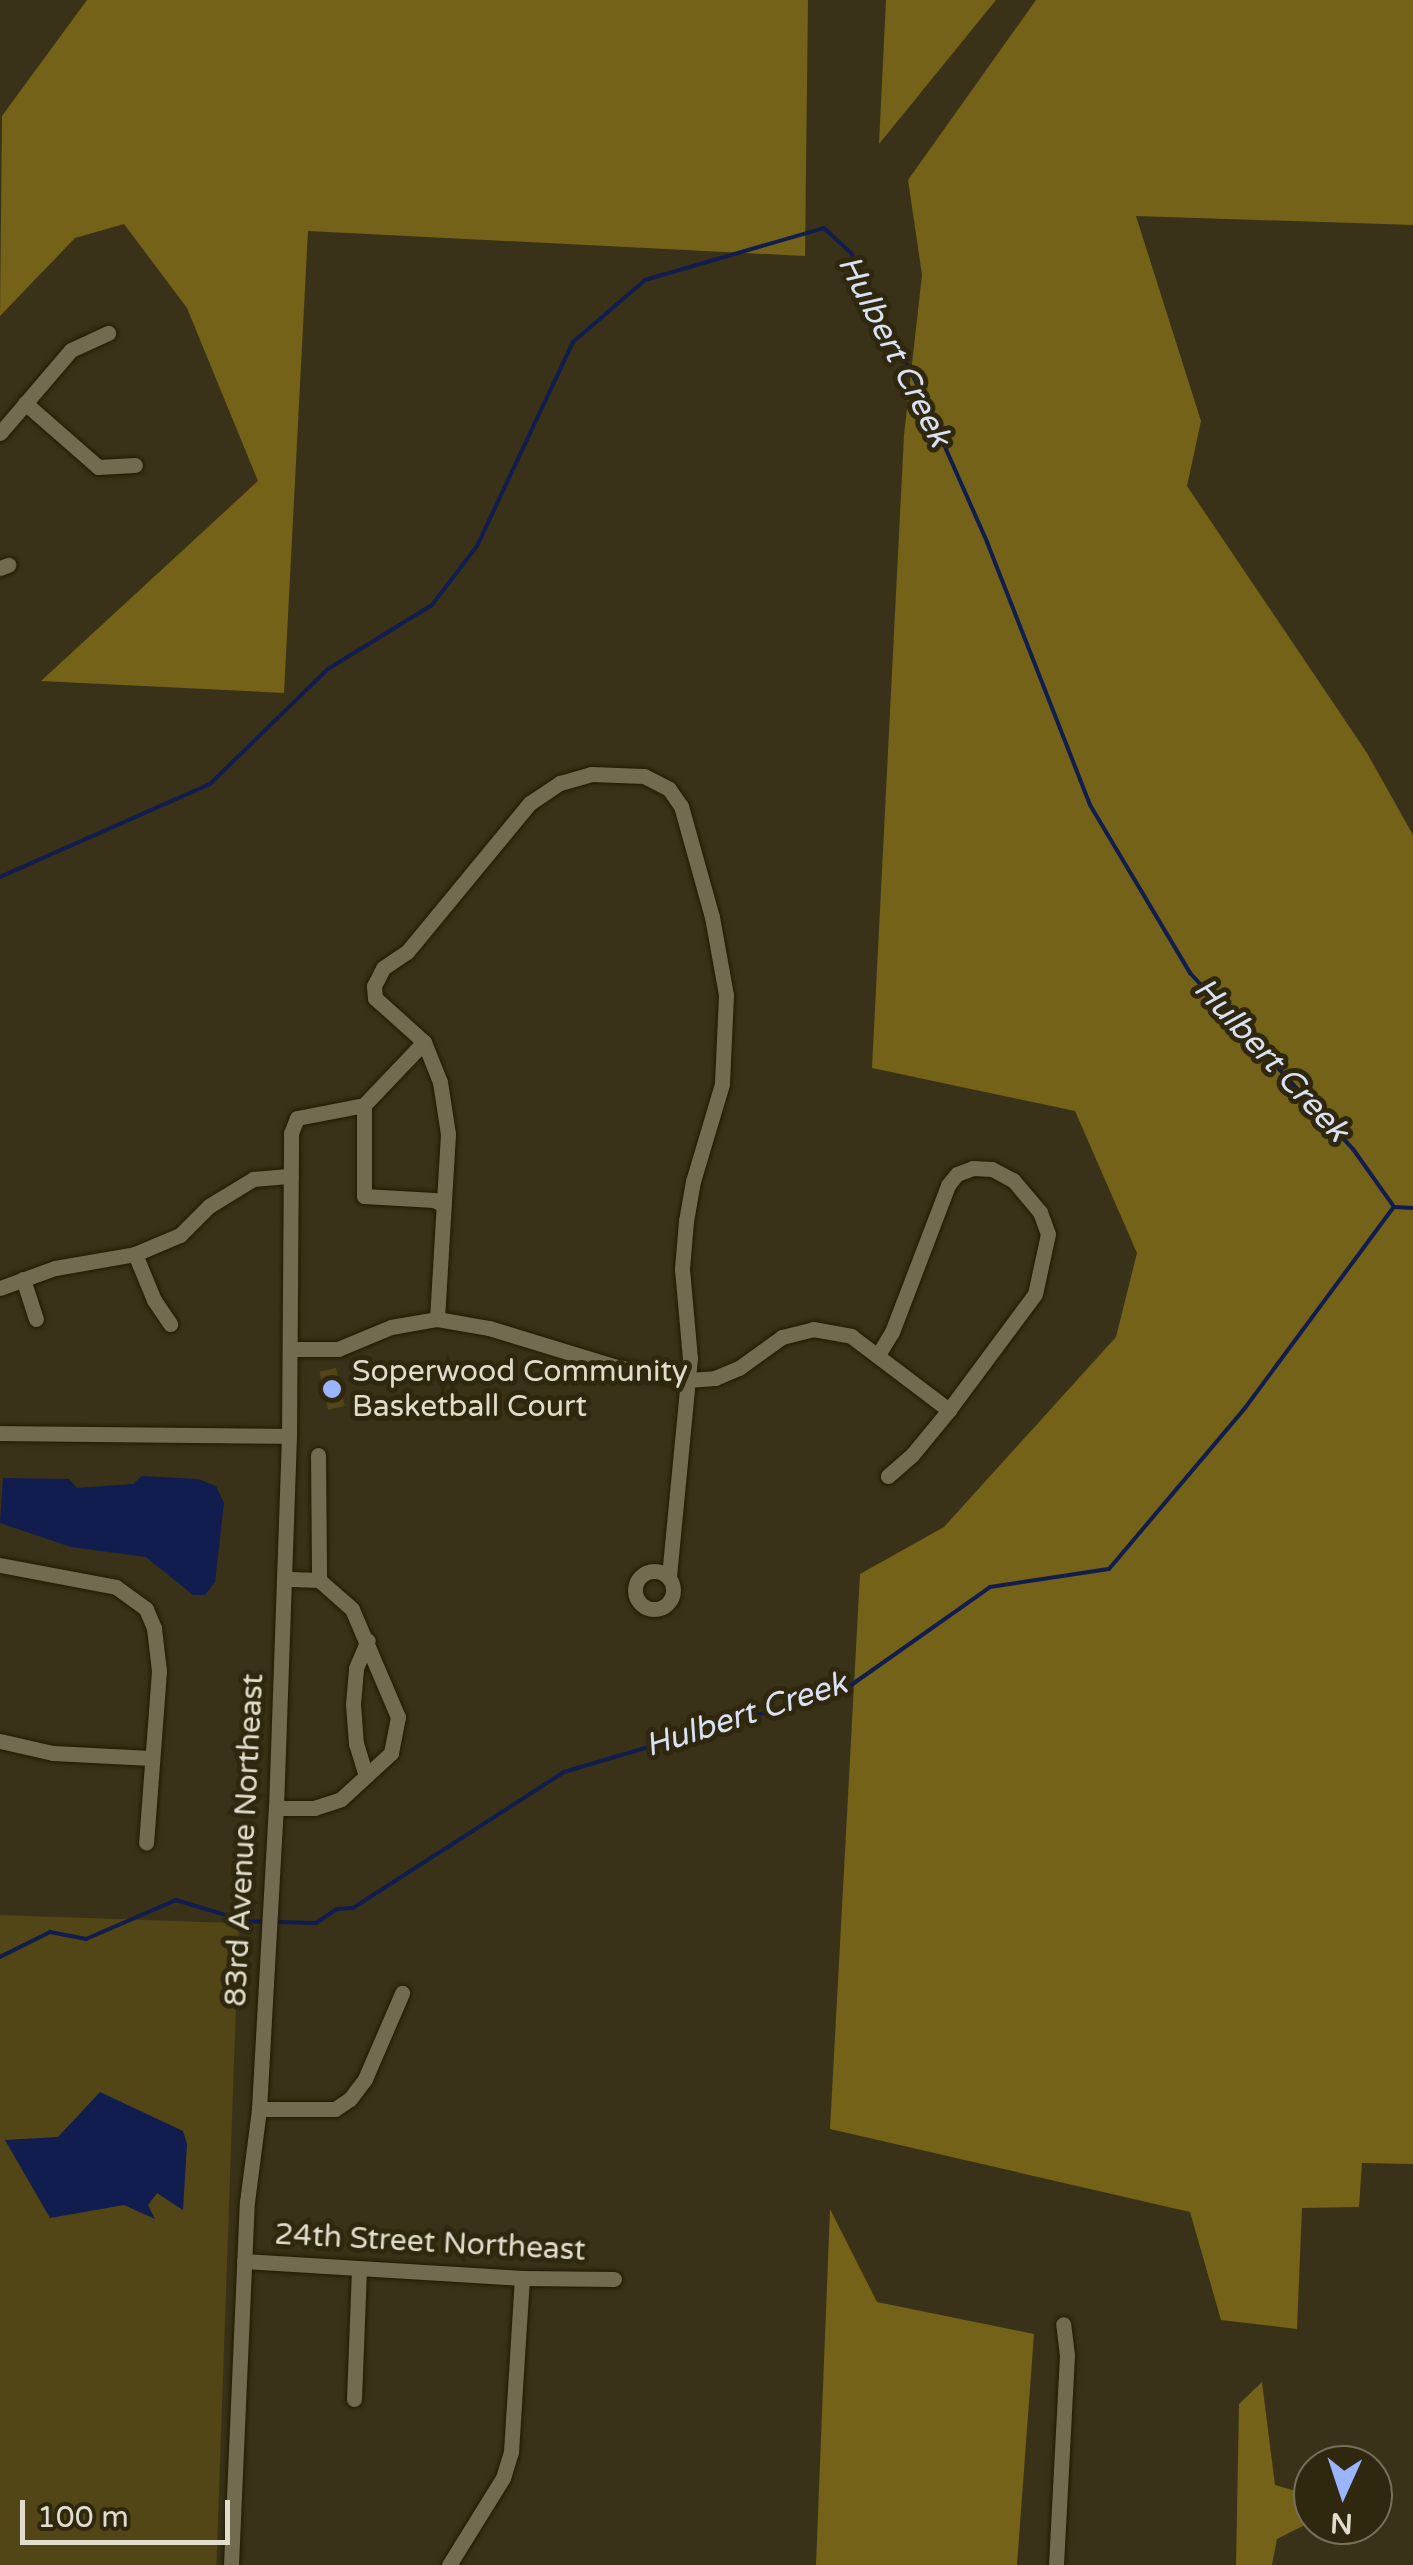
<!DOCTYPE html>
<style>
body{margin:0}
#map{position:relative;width:1413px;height:2565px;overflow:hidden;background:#393218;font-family:"Varela Round",sans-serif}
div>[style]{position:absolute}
.green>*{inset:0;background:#524616;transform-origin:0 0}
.forest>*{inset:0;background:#736217}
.water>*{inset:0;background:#101d4e}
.stream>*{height:4px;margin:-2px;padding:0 2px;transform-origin:2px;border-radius:2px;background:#101d4e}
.roads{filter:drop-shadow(0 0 2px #201a01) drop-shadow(0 0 2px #201a01)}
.minor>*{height:15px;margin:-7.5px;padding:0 7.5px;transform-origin:7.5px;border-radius:7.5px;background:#726b4f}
.minor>.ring{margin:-7.5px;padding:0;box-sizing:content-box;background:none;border:15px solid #726b4f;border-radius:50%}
.dots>*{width:28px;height:28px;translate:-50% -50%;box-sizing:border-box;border:5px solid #2f280e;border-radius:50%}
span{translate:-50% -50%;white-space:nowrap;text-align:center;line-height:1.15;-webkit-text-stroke:10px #2f280e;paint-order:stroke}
.poi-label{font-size:30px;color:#e0ddcd}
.left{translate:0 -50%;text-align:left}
.street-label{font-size:30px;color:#e0ddcd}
.water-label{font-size:32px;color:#d9e1f2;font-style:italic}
.north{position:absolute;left:1293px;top:2445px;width:100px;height:100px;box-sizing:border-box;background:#2f280e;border:2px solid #76705a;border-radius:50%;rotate:183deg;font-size:28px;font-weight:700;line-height:40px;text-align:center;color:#e0ddcd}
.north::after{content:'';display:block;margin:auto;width:35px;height:45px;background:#9ab5fd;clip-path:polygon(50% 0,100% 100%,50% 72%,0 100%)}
.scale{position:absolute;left:20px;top:2500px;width:210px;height:45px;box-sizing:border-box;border:5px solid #e0ddcd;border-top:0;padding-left:12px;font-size:30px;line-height:35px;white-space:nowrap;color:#e0ddcd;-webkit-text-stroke:8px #2f280e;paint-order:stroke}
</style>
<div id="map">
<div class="green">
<div style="left:336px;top:1368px;width:39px;height:17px;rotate:77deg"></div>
<div style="left:0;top:1915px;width:239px;height:650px;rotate:2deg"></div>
</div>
<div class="forest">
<div style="clip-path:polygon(87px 0,808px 0,805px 256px,308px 231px,284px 693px,41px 681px,258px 481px,187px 308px,124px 224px,75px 238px,0 316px,2px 116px)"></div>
<div style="clip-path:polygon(886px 0,996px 0,879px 144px)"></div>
<div style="clip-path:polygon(1036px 0,1413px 0,1413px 225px,1136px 216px,1201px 421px,1187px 486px,1367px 753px,1413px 835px,1413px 2164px,1362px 2163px,1359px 2207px,1302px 2208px,1297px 2329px,1221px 2320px,1190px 2212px,830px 2129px,860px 1574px,944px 1527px,1116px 1337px,1137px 1253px,1075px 1111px,872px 1068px,904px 435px,922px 275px,908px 180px)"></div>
<div style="clip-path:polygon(830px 2209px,877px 2302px,1034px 2334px,1017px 2565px,816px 2565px)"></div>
<div style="clip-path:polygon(1262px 2382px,1275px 2485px,1313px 2496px,1313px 2521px,1277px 2539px,1272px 2565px,1236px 2565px,1239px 2404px)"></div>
</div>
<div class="water">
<div style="clip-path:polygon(142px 1476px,198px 1479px,216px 1486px,224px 1503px,215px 1582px,205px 1595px,193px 1595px,146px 1557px,71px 1547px,0 1523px,3px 1478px,69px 1479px,77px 1488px,133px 1484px)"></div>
<div style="clip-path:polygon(100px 2092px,183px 2131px,187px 2144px,183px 2210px,157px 2193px,148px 2205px,155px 2219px,124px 2205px,50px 2218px,5px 2140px,58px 2137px)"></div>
</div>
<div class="stream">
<div style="left:0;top:877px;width:230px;rotate:-23.9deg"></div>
<div style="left:210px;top:784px;width:165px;rotate:-44.3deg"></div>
<div style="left:328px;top:669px;width:122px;rotate:-31.6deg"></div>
<div style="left:432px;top:605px;width:74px;rotate:-52.7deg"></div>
<div style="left:477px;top:546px;width:225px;rotate:-64.8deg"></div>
<div style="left:573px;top:342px;width:95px;rotate:-40.7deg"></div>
<div style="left:645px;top:280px;width:186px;rotate:-16.2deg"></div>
<div style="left:824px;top:228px;width:37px;rotate:43deg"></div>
<div style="left:851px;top:253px;width:149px;rotate:63.3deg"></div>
<div style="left:918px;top:386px;width:171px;rotate:66.1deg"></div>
<div style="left:987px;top:542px;width:282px;rotate:68.6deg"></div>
<div style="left:1090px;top:805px;width:196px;rotate:59.2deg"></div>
<div style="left:1190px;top:973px;width:240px;rotate:47.2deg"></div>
<div style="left:1353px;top:1149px;width:71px;rotate:54.7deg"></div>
<div style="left:1394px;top:1207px;width:19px;rotate:3deg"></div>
<div style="left:275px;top:1922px;width:41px;rotate:1.4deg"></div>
<div style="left:316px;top:1923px;width:25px;rotate:-34deg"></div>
<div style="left:337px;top:1909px;width:16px;rotate:-4deg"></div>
<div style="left:353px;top:1908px;width:251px;rotate:-32.8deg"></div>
<div style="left:564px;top:1772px;width:295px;rotate:-16.5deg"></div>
<div style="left:847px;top:1688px;width:175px;rotate:-35.2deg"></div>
<div style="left:990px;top:1587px;width:120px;rotate:-8.6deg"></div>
<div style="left:1109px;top:1569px;width:211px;rotate:-49.8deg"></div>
<div style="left:1245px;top:1408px;width:250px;rotate:-53.5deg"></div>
<div style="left:0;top:1957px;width:56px;rotate:-26.6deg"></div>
<div style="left:50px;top:1932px;width:37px;rotate:11deg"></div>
<div style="left:86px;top:1939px;width:98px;rotate:-23.4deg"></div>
<div style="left:176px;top:1900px;width:72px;rotate:16.9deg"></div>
<div style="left:245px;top:1921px;width:20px;rotate:3deg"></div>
</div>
<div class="roads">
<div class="minor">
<div style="left:25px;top:403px;width:97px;rotate:41.2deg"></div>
<div style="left:98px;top:467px;width:37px;rotate:-3deg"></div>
<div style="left:0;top:433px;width:109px;rotate:-49.5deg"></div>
<div style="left:71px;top:350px;width:41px;rotate:-24.7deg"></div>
<div style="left:0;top:568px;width:9px;rotate:-21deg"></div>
<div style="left:364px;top:1105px;width:91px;rotate:90deg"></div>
<div style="left:364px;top:1196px;width:70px;rotate:3.3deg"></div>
<div style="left:434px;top:1200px;width:11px;rotate:27deg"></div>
<div style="left:135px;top:1254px;width:50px;rotate:67.6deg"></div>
<div style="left:154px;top:1300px;width:29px;rotate:56deg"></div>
<div style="left:23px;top:1279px;width:42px;rotate:72deg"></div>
<div style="left:0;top:1288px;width:59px;rotate:-20deg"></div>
<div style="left:55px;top:1268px;width:81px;rotate:-9.9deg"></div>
<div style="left:135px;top:1254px;width:49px;rotate:-22.9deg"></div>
<div style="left:180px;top:1235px;width:41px;rotate:-45deg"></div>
<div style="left:209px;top:1206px;width:52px;rotate:-31.5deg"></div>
<div style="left:253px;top:1179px;width:38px;rotate:-5deg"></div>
<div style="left:437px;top:1319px;width:185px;rotate:-86.6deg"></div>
<div style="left:448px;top:1134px;width:53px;rotate:-98.7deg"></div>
<div style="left:440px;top:1082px;width:43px;rotate:-111.8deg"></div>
<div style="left:424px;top:1042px;width:66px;rotate:-138.1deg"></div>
<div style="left:375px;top:998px;width:12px;rotate:-95deg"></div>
<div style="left:374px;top:986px;width:20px;rotate:-63deg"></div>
<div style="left:383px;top:968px;width:29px;rotate:-34deg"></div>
<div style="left:407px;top:952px;width:193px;rotate:-50.5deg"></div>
<div style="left:530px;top:803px;width:36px;rotate:-34deg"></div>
<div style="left:560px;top:783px;width:32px;rotate:-16deg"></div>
<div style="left:591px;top:774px;width:53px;rotate:2.2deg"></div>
<div style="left:644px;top:776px;width:28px;rotate:27deg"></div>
<div style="left:669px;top:789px;width:21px;rotate:55deg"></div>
<div style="left:681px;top:806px;width:115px;rotate:74.4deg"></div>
<div style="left:712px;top:917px;width:79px;rotate:79.8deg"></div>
<div style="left:726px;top:995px;width:89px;rotate:92.6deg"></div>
<div style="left:722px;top:1084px;width:101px;rotate:106.6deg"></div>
<div style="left:693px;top:1181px;width:41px;rotate:99.9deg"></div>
<div style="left:686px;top:1221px;width:48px;rotate:94.8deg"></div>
<div style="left:682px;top:1269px;width:89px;rotate:84.9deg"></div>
<div style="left:690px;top:1358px;width:221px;rotate:95.5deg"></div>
<div style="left:290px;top:1349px;width:48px"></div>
<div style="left:338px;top:1349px;width:57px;rotate:-22.5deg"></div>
<div style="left:391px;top:1327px;width:47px;rotate:-9.9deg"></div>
<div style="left:437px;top:1319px;width:53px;rotate:9.8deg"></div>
<div style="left:489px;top:1328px;width:130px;rotate:17deg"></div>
<div style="left:613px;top:1366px;width:76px;rotate:10.6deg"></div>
<div style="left:688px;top:1380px;width:27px;rotate:-4deg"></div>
<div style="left:715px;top:1378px;width:26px;rotate:-23deg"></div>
<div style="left:739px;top:1368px;width:53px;rotate:-35.8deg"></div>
<div style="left:782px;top:1337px;width:32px;rotate:-14deg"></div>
<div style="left:813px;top:1329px;width:39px;rotate:10deg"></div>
<div style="left:851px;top:1336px;width:123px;rotate:37.1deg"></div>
<div style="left:878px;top:1355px;width:27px;rotate:-59deg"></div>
<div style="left:892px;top:1332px;width:157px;rotate:-69.1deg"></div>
<div style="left:948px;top:1185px;width:14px;rotate:-51deg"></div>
<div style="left:957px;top:1174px;width:17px;rotate:-21deg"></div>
<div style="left:973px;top:1168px;width:19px;rotate:3deg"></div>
<div style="left:992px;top:1169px;width:24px;rotate:28deg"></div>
<div style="left:1013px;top:1180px;width:42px;rotate:49.8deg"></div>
<div style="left:1040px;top:1212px;width:23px;rotate:70deg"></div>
<div style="left:1048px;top:1234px;width:61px;rotate:102.2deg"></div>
<div style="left:1035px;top:1294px;width:144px;rotate:126.6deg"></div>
<div style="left:949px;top:1410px;width:58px;rotate:129.4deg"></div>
<div style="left:912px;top:1455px;width:32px;rotate:139deg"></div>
<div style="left:0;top:1433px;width:289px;rotate:0.6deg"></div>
<div style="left:318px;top:1455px;width:125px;rotate:89.5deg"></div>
<div style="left:0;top:1565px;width:118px;rotate:10.7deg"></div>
<div style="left:116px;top:1587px;width:37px;rotate:36deg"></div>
<div style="left:146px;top:1609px;width:21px;rotate:67deg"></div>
<div style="left:154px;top:1628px;width:43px;rotate:83.4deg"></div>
<div style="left:159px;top:1671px;width:172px;rotate:94.3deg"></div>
<div class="ring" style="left:635px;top:1571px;width:23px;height:23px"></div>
<div style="left:0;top:1741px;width:54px;rotate:12.8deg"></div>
<div style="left:53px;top:1753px;width:98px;rotate:2.9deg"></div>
<div style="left:366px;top:1776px;width:34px;rotate:-107deg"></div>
<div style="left:356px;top:1744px;width:40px;rotate:-94.3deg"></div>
<div style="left:353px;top:1704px;width:36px;rotate:-85deg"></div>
<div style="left:356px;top:1668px;width:30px;rotate:-67deg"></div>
<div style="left:276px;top:1808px;width:38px"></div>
<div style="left:314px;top:1808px;width:28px;rotate:-18deg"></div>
<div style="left:341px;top:1799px;width:68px;rotate:-42.6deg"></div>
<div style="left:391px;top:1753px;width:37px;rotate:-79deg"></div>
<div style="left:398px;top:1717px;width:117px;rotate:-113.1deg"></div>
<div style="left:352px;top:1609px;width:44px;rotate:-138.7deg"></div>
<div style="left:319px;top:1580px;width:35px;rotate:-178deg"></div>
<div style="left:259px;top:2109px;width:76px"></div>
<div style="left:335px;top:2109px;width:18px;rotate:-34deg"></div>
<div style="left:350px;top:2099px;width:25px;rotate:-53deg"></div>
<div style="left:365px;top:2079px;width:94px;rotate:-66.7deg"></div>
<div style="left:244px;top:2261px;width:279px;rotate:3.5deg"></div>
<div style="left:522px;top:2278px;width:92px;rotate:0.6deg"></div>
<div style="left:354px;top:2399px;width:129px;rotate:-87.8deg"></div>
<div style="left:231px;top:2565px;width:363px;rotate:-87.5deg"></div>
<div style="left:247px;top:2202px;width:94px;rotate:-82.6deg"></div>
<div style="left:259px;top:2109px;width:301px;rotate:-86.8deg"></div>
<div style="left:276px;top:1808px;width:372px;rotate:-88deg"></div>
<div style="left:289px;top:1436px;width:303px;rotate:-89.6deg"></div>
<div style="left:291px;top:1133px;width:16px;rotate:-68deg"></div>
<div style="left:297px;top:1118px;width:68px;rotate:-11deg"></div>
<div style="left:364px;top:1105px;width:87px;rotate:-46.4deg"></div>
<div style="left:449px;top:2565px;width:102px;rotate:-58.2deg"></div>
<div style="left:503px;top:2478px;width:27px;rotate:-73deg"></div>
<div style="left:511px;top:2452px;width:174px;rotate:-86.4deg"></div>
<div style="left:1056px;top:2565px;width:210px;rotate:-87deg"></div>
<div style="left:1067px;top:2355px;width:31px;rotate:-97deg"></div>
</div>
</div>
<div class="dots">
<div style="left:332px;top:1389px;background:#9ab5fd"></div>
</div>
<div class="poi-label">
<span class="left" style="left:352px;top:1389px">Soperwood Community<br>Basketball Court</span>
</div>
<div class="street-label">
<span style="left:245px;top:1840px;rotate:-87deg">83rd Avenue Northeast</span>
<span style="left:430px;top:2243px;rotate:3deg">24th Street Northeast</span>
</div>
<div class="water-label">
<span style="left:894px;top:351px;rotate:63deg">Hulbert Creek</span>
<span style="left:1271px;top:1060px;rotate:47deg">Hulbert Creek</span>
<span style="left:746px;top:1715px;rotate:-18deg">Hulbert Creek</span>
</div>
<div class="north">N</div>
<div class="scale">100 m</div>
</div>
